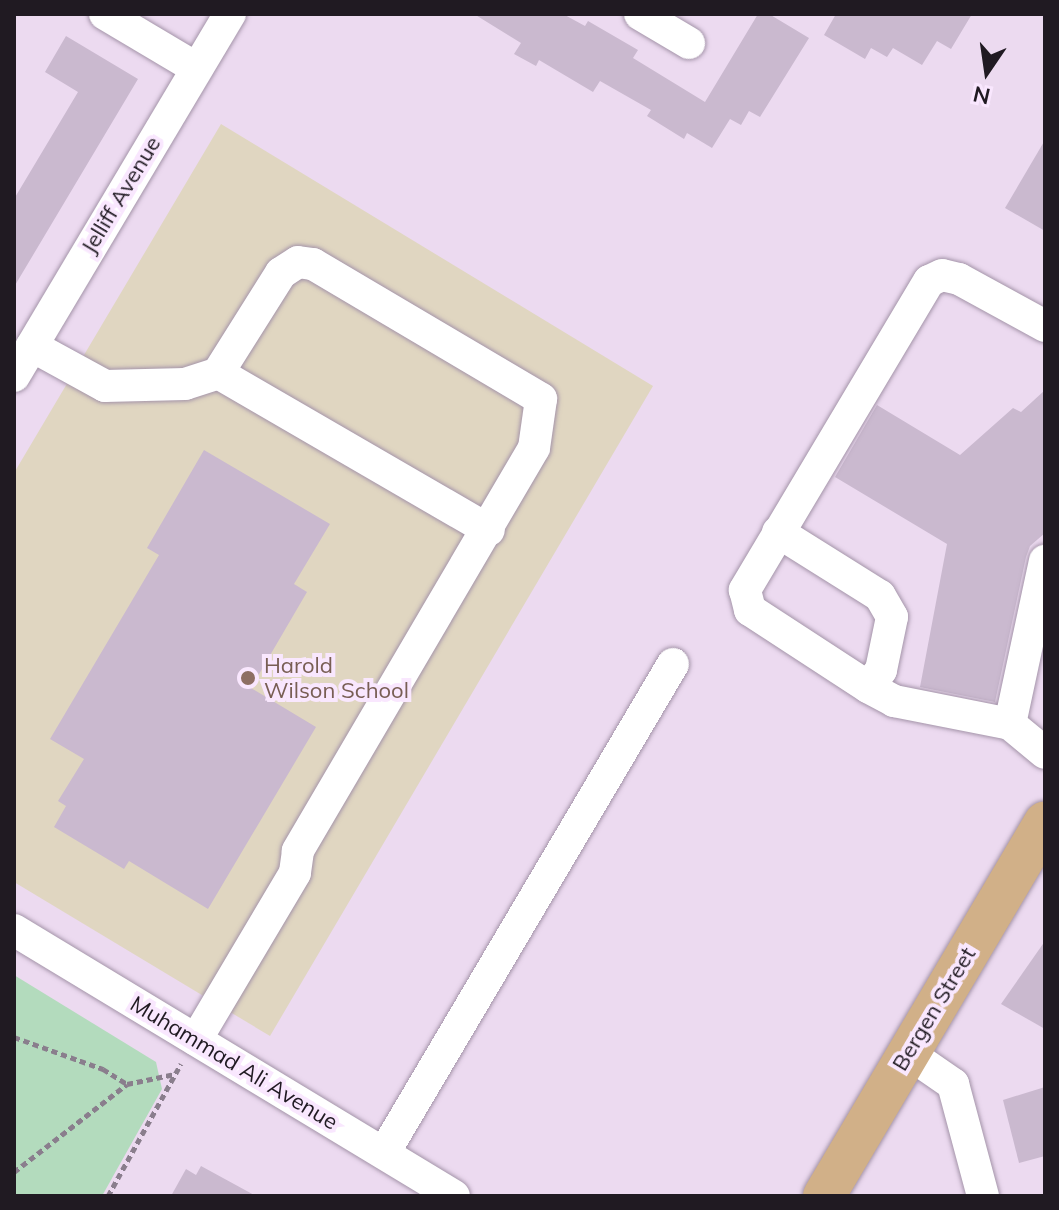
<!DOCTYPE html>
<style>
body{margin:0}
#map{position:relative;width:1059px;height:1210px;overflow:hidden;background:#ecdaf0;font-family:Mulish,sans-serif}
div>[style]{position:absolute}
.education>*{inset:0;background:#e0d6c1}
.green>*{inset:0;background:#b3dbbd}
.building>*{inset:0;background:#cab9cf}
.path>*{height:5px;margin-top:-2.5px;transform-origin:0;background:repeating-linear-gradient(90deg,#8a7e8d 0 6px,transparent 0 10px)}
.roads{filter:drop-shadow(0 0 2px #a494a9) drop-shadow(0 0 2px #a494a9)}
.minor>*{height:32px;margin:-16px;padding:0 16px;transform-origin:16px;border-radius:16px;background:#fff}
.major>*{height:42px;margin:-21px;padding:0 21px;transform-origin:21px;border-radius:21px;background:#d1b088}
.dots>*{width:22px;height:22px;translate:-50% -50%;box-sizing:border-box;border:4px solid #f9e7fe;border-radius:50%}
span{translate:-50% -50%;white-space:nowrap;text-align:center;line-height:1.15;-webkit-text-stroke:8px #f9e7fe;paint-order:stroke}
.street-label{font-size:22px;color:#201a22}
.education-label{font-size:22px;color:#785e54}
.left{translate:0 -50%;text-align:left}
.frame{position:absolute;inset:0;border:16px solid #201a22;pointer-events:none}
.north{position:absolute;left:947px;top:32px;width:80px;height:80px;-webkit-text-stroke:6px #f9e7fe;paint-order:stroke;rotate:193deg;font-size:22px;font-weight:700;line-height:32px;text-align:center;color:#201a22}
.north::after{content:'';display:block;margin:auto;width:28px;height:36px;background:#201a22;clip-path:polygon(50% 0,100% 100%,50% 72%,0 100%)}
</style>
<div id="map">
<div class="education">
<div style="clip-path:polygon(221px 124px,653px 386px,270px 1036px,14px 882px,14px 473px)"></div>
</div>
<div class="green">
<div style="clip-path:polygon(14px 975px,156px 1062px,162px 1089px,102px 1196px,14px 1196px)"></div>
</div>
<div class="building">
<div style="clip-path:polygon(474px 14px,563px 14px,585px 26px,588px 21px,638px 50px,633px 58px,705px 102px,758px 14px,769px 14px,809px 38px,760px 117px,749px 111px,741px 125px,730px 119px,712px 148px,687px 133px,684px 139px,647px 116px,651px 110px,600px 81px,593px 92px,539px 60px,536px 66px,514px 54px,521px 43px)"></div>
<div style="clip-path:polygon(836px 14px,972px 14px,951px 49px,937px 41px,922px 65px,893px 48px,887px 57px,871px 48px,865px 59px,824px 35px)"></div>
<div style="clip-path:polygon(66px 36px,138px 79px,14px 287px,14px 199px,78px 92px,45px 72px)"></div>
<div style="clip-path:polygon(1045px 140px,1045px 231px,1005px 208px)"></div>
<div style="clip-path:polygon(1045px 390px,1045px 533px,1030px 546px,1026px 557px,995px 702px,920px 687px,947px 544px,835px 477px,877px 405px,960px 455px,1013px 408px,1021px 412px)"></div>
<div style="clip-path:polygon(204px 450px,330px 524px,294px 584px,307px 592px,251px 688px,316px 727px,208px 909px,129px 861px,124px 869px,54px 827px,66px 806px,58px 801px,84px 759px,50px 739px,159px 555px,147px 548px)"></div>
<div style="clip-path:polygon(1045px 941px,1045px 1029px,1001px 1004px)"></div>
<div style="clip-path:polygon(1045px 1087px,1045px 1156px,1019px 1163px,1003px 1100px)"></div>
<div style="clip-path:polygon(201px 1166px,256px 1196px,171px 1196px,186px 1169px,196px 1175px)"></div>
</div>
<div class="path">
<div style="left:14px;top:1037px;width:95px;rotate:19.8deg"></div>
<div style="left:103px;top:1069px;width:28px;rotate:32deg"></div>
<div style="left:14px;top:1172px;width:143px;rotate:-37.9deg"></div>
<div style="left:127px;top:1084px;width:49px;rotate:-11.8deg"></div>
<div style="left:108px;top:1196px;width:151px;rotate:-61.1deg"></div>
</div>
<div class="roads">
<div class="minor">
<div style="left:105px;top:14px;width:106px;rotate:30.7deg"></div>
<div style="left:640px;top:14px;width:57px;rotate:30.6deg"></div>
<div style="left:1045px;top:326px;width:98px;rotate:-151.3deg"></div>
<div style="left:959px;top:279px;width:17px;rotate:-167deg"></div>
<div style="left:942px;top:275px;width:14px;rotate:155deg"></div>
<div style="left:929px;top:281px;width:360px;rotate:120.8deg"></div>
<div style="left:745px;top:590px;width:21px;rotate:76deg"></div>
<div style="left:750px;top:610px;width:141px;rotate:33.1deg"></div>
<div style="left:868px;top:687px;width:30px;rotate:28deg"></div>
<div style="left:894px;top:701px;width:118px;rotate:11.2deg"></div>
<div style="left:1010px;top:724px;width:45px;rotate:39.6deg"></div>
<div style="left:32px;top:346px;width:83px;rotate:28.7deg"></div>
<div style="left:105px;top:386px;width:80px;rotate:-1.4deg"></div>
<div style="left:185px;top:384px;width:35px;rotate:-18deg"></div>
<div style="left:218px;top:373px;width:118px;rotate:-57.8deg"></div>
<div style="left:281px;top:273px;width:20px;rotate:-33deg"></div>
<div style="left:298px;top:262px;width:15px;rotate:8deg"></div>
<div style="left:313px;top:264px;width:265px;rotate:30.6deg"></div>
<div style="left:541px;top:399px;width:49px;rotate:98.1deg"></div>
<div style="left:534px;top:448px;width:467px;rotate:120.4deg"></div>
<div style="left:298px;top:851px;width:22px;rotate:98deg"></div>
<div style="left:295px;top:873px;width:194px;rotate:120.7deg"></div>
<div style="left:218px;top:373px;width:313px;rotate:30.1deg"></div>
<div style="left:14px;top:376px;width:422px;rotate:-59.2deg"></div>
<div style="left:778px;top:532px;width:120px;rotate:32.1deg"></div>
<div style="left:880px;top:596px;width:24px;rotate:60deg"></div>
<div style="left:892px;top:617px;width:54px;rotate:101.7deg"></div>
<div style="left:881px;top:670px;width:21px;rotate:127deg"></div>
<div style="left:1010px;top:724px;width:167px;rotate:-77.9deg"></div>
<div style="left:14px;top:930px;width:514px;rotate:31.15deg"></div>
<div style="left:908px;top:1053px;width:55px;rotate:34.6deg"></div>
<div style="left:953px;top:1084px;width:116px;rotate:75deg"></div>
<div style="left:384px;top:1153px;width:568px;rotate:-59.42deg"></div>
</div>
<div class="major">
<div style="left:824px;top:1196px;width:434px;rotate:-59.4deg"></div>
</div>
</div>
<div class="dots">
<div style="left:248px;top:678px;background:#8d6e63"></div>
</div>
<div class="street-label">
<span style="left:121px;top:195px;rotate:-59deg">Jelliff Avenue</span>
<span style="left:934px;top:1009px;rotate:-59deg">Bergen Street</span>
<span style="left:234px;top:1063px;rotate:31deg">Muhammad Ali Avenue</span>
</div>
<div class="education-label">
<span class="left" style="left:264px;top:678px">Harold<br>Wilson School</span>
</div>
<div class="frame"></div>
<div class="north">N</div>
</div>
